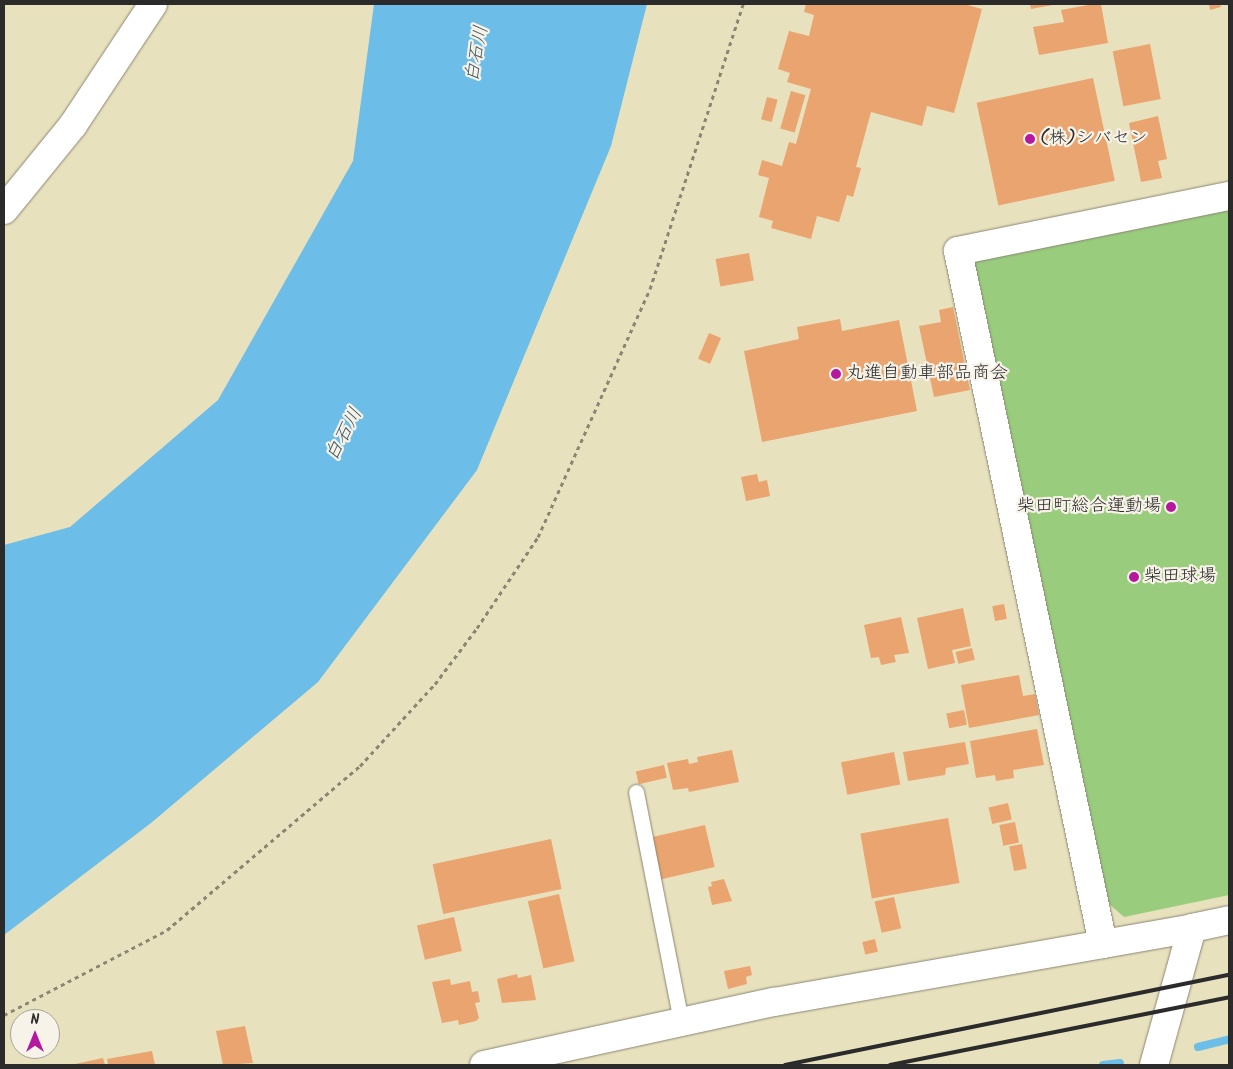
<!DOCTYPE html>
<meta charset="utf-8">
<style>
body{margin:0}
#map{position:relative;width:1233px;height:1069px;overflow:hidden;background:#e8e1bd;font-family:Kalam,"Klee One",sans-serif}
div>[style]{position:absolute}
.green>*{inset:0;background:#99cc7d}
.water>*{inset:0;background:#6cbde7}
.stream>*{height:8px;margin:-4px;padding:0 4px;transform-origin:4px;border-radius:4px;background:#6cbde7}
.building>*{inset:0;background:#eaa46f;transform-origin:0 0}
.path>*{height:3px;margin-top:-1.5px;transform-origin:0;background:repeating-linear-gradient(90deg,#8a8674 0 4px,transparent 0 8px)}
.roads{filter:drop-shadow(0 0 1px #8a8674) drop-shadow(0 0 1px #8a8674)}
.lane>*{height:15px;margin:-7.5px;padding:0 7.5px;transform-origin:7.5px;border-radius:7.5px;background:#fff}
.street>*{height:28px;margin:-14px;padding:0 14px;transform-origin:14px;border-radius:14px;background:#fff}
.secondary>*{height:28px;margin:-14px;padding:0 14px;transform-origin:14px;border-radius:14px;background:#fff}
.rail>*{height:4px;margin:-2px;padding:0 2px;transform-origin:2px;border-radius:2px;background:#2b2b2b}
.dots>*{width:14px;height:14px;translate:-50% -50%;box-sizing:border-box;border:2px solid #f7f3e8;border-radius:50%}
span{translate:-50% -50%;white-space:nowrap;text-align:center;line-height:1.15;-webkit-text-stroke:4.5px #f7f3e8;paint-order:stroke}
.poi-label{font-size:18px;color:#2b2b2b}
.left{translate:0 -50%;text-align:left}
.right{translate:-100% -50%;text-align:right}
.water-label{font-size:19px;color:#3e5763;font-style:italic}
.frame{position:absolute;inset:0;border:5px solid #2b2b2b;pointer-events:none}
.north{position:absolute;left:10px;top:1009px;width:50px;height:50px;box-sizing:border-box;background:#f7f3e8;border:1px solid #a5a39c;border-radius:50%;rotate:0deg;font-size:14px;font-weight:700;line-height:20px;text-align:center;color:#2b2b2b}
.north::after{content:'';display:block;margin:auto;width:18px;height:22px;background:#b5179e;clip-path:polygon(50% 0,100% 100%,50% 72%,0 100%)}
</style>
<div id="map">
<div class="green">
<div style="clip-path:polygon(1229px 206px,1229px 895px,1124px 917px,1108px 903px,971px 258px)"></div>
</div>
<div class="water">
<div style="clip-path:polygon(374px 4px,647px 4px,611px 146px,477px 470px,318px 682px,151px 823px,4px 935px,4px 545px,70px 527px,218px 400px,353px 161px)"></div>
</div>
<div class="stream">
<div style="left:1198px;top:1047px;width:32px;rotate:-14deg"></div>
<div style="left:1103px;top:1065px;width:17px;rotate:-7deg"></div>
</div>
<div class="building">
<div style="clip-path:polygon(806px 4px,964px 4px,982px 9px,954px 113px,927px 106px,922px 126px,871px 112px,856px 167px,861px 168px,853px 197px,847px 195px,839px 222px,817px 216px,811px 239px,771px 228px,773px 221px,759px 217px,769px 178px,758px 175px,762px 160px,782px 166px,789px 142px,796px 144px,811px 89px,787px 82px,790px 73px,778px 69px,789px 31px,809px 36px,814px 15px,804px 12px)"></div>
<div style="clip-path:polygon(1030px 4px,1052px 4px,1053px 5px,1031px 9px)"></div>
<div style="clip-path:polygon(1094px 4px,1101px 4px,1108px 43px,1039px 55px,1033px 27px,1064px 22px,1061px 10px)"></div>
<div style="clip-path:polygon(1209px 4px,1220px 4px,1221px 7px,1210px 10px)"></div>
<div style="left:1150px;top:44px;width:56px;height:38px;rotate:79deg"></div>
<div style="left:1093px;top:78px;width:105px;height:119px;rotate:78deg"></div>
<div style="left:791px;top:91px;width:15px;height:39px;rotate:16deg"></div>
<div style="left:767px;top:97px;width:11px;height:23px;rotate:15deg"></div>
<div style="clip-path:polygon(1158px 116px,1167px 159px,1158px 161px,1162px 178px,1141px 182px,1129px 123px)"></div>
<div style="left:749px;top:253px;width:28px;height:34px;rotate:80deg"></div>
<div style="clip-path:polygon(953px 307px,970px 390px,934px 397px,919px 326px,941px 322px,939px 310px)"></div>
<div style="clip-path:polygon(840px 319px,842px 331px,899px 320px,917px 411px,762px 442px,744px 351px,799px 339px,797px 327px)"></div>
<div style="left:709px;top:333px;width:13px;height:28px;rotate:23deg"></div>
<div style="clip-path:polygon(757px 474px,759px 482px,767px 480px,770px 496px,746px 501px,741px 477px)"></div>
<div style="left:1004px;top:604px;width:15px;height:12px;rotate:79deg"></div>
<div style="clip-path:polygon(963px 608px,971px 646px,952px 650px,955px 663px,928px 669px,917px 618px)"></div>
<div style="clip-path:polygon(901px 617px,909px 653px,894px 655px,896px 662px,881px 665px,879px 657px,871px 658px,864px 625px)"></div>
<div style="left:972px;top:648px;width:12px;height:17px;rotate:76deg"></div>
<div style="clip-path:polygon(1019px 675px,1023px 696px,1035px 694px,1039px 715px,969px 728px,961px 685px)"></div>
<div style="left:964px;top:710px;width:15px;height:18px;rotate:79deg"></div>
<div style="clip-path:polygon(1037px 729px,1044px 765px,1013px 770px,1014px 778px,996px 781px,995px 775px,976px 778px,970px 741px)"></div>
<div style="clip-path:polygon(965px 742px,969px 764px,946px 768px,945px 775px,908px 781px,903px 752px)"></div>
<div style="clip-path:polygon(732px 750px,739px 782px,689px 792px,688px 788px,673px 790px,667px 763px,688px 759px,689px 764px,698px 762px,697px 757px)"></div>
<div style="left:894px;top:752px;width:33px;height:54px;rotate:79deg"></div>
<div style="left:664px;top:765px;width:13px;height:29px;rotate:77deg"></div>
<div style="left:1008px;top:803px;width:17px;height:20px;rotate:77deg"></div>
<div style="left:948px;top:818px;width:66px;height:89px;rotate:80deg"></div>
<div style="left:1015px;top:822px;width:21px;height:16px;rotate:79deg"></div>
<div style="left:705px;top:825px;width:43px;height:56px;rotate:77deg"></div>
<div style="left:551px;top:839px;width:51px;height:121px;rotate:78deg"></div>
<div style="left:1022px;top:844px;width:25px;height:13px;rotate:79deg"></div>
<div style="clip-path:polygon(724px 879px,732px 901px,712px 905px,708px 887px,712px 886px,711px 882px)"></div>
<div style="left:559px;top:894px;width:69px;height:32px;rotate:77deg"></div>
<div style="left:894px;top:897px;width:32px;height:20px;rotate:77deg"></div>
<div style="left:454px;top:917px;width:35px;height:38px;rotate:77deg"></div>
<div style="left:875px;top:939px;width:13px;height:13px;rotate:77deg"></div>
<div style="clip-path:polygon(750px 966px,752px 975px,746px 977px,747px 984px,728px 989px,724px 971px)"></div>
<div style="clip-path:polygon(517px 974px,518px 978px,531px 975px,536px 1000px,502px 1003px,497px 979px)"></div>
<div style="clip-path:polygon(450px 979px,451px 985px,470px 981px,472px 992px,478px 991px,480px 1002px,475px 1003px,479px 1018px,476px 1021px,459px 1025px,458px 1020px,442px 1023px,432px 982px)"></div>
<div style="clip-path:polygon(245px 1026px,253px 1063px,223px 1065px,216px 1031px)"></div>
<div style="clip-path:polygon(152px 1051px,155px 1065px,108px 1065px,107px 1059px)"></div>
<div style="clip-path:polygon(103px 1058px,105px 1065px,75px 1065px,75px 1064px)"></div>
</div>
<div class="path">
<div style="left:4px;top:1015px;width:184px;rotate:-27.5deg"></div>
<div style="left:167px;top:930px;width:253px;rotate:-40.4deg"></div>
<div style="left:360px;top:766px;width:111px;rotate:-47.6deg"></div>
<div style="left:435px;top:684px;width:70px;rotate:-53.1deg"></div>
<div style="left:477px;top:628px;width:110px;rotate:-56.2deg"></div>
<div style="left:538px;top:537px;width:272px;rotate:-65.7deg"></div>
<div style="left:650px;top:289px;width:300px;rotate:-71.9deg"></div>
</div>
<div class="roads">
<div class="lane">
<div style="left:636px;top:792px;width:234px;rotate:78.9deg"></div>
</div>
<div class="street">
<div style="left:4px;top:210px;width:109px;rotate:-50.9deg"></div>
<div style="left:73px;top:125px;width:145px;rotate:-56.5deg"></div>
<div style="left:1103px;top:944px;width:708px;rotate:-101.82deg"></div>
<div style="left:958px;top:251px;width:277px;rotate:-11.5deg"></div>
<div style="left:484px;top:1065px;width:297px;rotate:-12.3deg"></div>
<div style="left:774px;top:1002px;width:424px;rotate:-10deg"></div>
<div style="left:1192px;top:928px;width:142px;rotate:105.5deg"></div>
</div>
<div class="secondary">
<div style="left:1192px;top:928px;width:38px;rotate:-12deg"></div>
</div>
</div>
<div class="rail">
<div style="left:785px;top:1065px;width:453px;rotate:-11.5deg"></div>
<div style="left:890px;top:1065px;width:346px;rotate:-11.3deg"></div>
</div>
<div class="dots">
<div style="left:1030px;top:139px;background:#b5179e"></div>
<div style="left:836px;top:374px;background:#b5179e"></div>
<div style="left:1171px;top:507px;background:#b5179e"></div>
<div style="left:1134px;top:577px;background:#b5179e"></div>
</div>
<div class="poi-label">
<span class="left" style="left:1040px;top:139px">(株)シバセン</span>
<span class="left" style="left:846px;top:374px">丸進自動車部品商会</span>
<span class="right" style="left:1161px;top:507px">柴田町総合運動場</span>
<span class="left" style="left:1144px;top:577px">柴田球場</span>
</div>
<div class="water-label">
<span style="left:478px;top:54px;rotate:-80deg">白石川</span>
<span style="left:345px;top:435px;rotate:-62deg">白石川</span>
</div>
<div class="frame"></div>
<div class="north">N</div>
</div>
